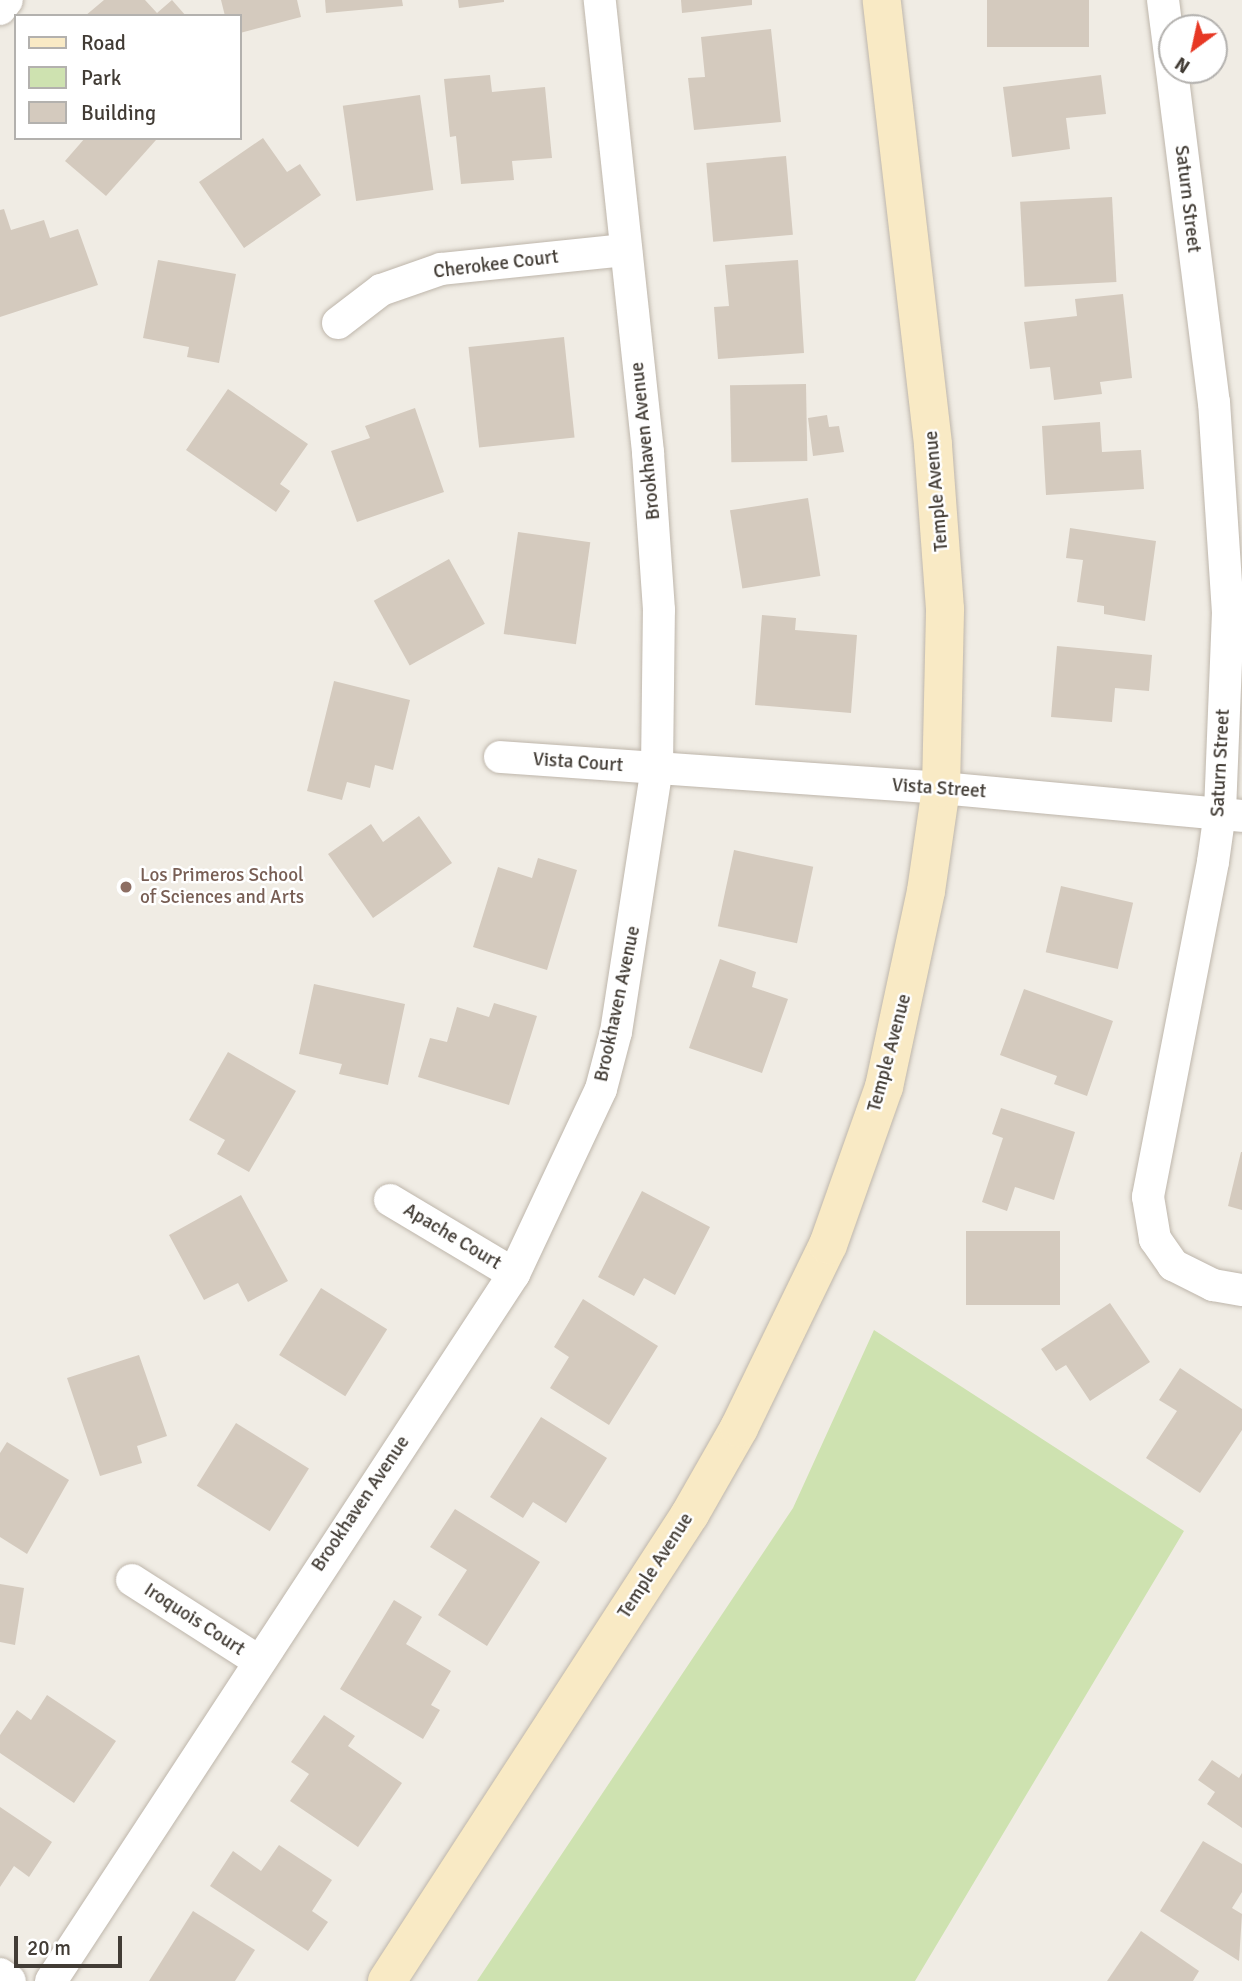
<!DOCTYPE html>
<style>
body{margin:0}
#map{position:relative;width:1242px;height:1981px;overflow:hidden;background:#f0ece4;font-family:Signika,sans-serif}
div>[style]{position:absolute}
.green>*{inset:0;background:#cee2b0}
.building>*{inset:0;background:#d4cabe;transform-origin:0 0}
.roads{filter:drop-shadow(0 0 2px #beb6ab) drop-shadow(0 0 2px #beb6ab)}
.street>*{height:32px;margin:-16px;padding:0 16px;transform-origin:16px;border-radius:16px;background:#fff}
.secondary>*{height:38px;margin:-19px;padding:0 19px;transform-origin:19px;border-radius:19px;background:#f9eac5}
.dots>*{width:19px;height:19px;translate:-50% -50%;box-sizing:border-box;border:4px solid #fff;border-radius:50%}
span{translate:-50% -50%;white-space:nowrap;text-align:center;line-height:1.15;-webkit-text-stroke:5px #fff;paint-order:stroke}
.street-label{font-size:19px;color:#423c35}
.education-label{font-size:19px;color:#785e54}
.left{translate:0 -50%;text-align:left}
.legend{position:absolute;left:14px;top:14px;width:228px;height:126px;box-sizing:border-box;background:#fff;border:2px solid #b3b1ae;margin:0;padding:9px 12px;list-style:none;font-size:21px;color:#423c35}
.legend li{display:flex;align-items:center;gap:14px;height:35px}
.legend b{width:35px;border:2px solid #b3b1ae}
.north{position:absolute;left:1158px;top:14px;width:70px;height:70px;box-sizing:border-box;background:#fff;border:2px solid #b3b1ae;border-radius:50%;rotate:213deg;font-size:19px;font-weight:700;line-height:28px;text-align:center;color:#423c35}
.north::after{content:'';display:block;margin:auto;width:24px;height:32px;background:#e73824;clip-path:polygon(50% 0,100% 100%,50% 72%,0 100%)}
.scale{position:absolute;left:14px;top:1936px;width:108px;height:32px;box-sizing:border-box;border:4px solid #423c35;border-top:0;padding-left:9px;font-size:21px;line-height:24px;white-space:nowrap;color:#423c35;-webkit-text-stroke:5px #fff;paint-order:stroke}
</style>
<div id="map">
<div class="green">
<div style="clip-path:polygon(874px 1330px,1184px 1531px,915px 1981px,477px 1981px,793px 1508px)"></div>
</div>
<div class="building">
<div style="clip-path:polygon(104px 0,145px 0,157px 13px,172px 0,186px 16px,85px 16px)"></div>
<div style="clip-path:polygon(221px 0,297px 0,301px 17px,240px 33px,240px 16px,225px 16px)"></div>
<div style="clip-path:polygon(325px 0,402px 0,403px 6px,326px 13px)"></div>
<div style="clip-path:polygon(458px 0,504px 0,504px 2px,459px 8px)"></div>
<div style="clip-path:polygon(681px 0,752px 0,752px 5px,682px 13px)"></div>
<div style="left:987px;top:0;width:102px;height:47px"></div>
<div style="clip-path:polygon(771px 29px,781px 122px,694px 130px,688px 78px,705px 77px,701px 37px)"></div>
<div style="clip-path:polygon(490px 75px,492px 92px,545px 87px,552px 158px,512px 161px,514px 180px,461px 184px,456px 136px,450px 137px,444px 79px)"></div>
<div style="clip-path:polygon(1101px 75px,1106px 114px,1066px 118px,1070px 149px,1012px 157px,1003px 87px)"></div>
<div style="left:420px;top:95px;width:96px;height:78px;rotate:82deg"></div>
<div style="clip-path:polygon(85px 138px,155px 138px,156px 140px,106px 196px,65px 161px)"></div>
<div style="clip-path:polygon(263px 138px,287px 172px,300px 164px,321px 195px,244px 248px,199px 182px)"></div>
<div style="left:786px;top:156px;width:79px;height:80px;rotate:85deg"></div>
<div style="left:1112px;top:197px;width:85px;height:92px;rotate:87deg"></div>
<div style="clip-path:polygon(4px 209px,11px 230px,44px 220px,50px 238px,78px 229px,98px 285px,0 317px,0 210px)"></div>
<div style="clip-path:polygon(158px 260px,236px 274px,219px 363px,187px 357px,189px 347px,143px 338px)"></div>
<div style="clip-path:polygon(798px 260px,804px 353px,718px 359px,714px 307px,729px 306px,725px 265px)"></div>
<div style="clip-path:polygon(1123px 294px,1132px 378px,1100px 382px,1102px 394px,1054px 400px,1050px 367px,1030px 369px,1024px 322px,1077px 316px,1075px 299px)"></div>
<div style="left:564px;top:337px;width:101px;height:96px;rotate:84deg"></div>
<div style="left:806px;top:384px;width:77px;height:76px;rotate:89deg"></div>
<div style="clip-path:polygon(228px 389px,308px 444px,280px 484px,290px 491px,276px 512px,186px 450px)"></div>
<div style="clip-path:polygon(415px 408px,444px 492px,357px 522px,331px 451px,370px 438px,365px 426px)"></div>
<div style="clip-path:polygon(827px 415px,829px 427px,839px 426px,844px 452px,813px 456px,808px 418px)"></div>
<div style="clip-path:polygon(1100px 422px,1102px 452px,1141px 450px,1144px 489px,1046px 495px,1042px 426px)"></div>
<div style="left:808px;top:498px;width:79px;height:79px;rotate:81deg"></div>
<div style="clip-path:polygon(1070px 528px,1156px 541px,1145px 621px,1104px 614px,1104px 606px,1077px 602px,1083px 560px,1066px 558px)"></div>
<div style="left:518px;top:532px;width:73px;height:103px;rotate:8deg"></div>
<div style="left:449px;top:559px;width:74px;height:86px;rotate:61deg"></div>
<div style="clip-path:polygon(762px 615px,796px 618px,795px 630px,857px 635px,851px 713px,755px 705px)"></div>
<div style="clip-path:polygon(1057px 646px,1152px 655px,1149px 691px,1115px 688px,1112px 722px,1051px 717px)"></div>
<div style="clip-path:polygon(334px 681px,410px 700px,393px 770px,375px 765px,370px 788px,347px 782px,342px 800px,307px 791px)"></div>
<div style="clip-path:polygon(419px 816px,452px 863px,373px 918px,328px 854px,371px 824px,383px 842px)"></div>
<div style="left:734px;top:850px;width:81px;height:78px;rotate:12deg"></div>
<div style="clip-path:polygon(538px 858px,577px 870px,547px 970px,473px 947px,498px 867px,532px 878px)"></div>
<div style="left:1061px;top:886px;width:74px;height:68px;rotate:13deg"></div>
<div style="clip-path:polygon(720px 959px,756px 972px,752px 987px,788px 999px,762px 1073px,689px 1048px)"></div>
<div style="clip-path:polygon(314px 984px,405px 1004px,388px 1085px,339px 1074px,342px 1064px,299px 1054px)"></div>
<div style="clip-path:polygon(1024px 989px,1113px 1021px,1087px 1096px,1054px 1084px,1057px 1076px,1000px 1055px)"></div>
<div style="clip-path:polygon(494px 1003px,537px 1016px,509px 1105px,418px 1077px,430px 1038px,447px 1042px,457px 1007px,489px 1017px)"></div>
<div style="clip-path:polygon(228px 1052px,296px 1091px,249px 1172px,217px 1154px,225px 1140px,189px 1120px)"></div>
<div style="clip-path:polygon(1001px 1108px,1075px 1132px,1054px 1200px,1015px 1187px,1007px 1211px,982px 1202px,1003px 1138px,992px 1134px)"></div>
<div style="clip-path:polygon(1241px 1152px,1242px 1152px,1242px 1210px,1228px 1206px)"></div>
<div style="clip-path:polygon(642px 1191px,710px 1227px,675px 1295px,644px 1278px,634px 1296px,598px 1277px)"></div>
<div style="clip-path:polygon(241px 1195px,288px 1281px,248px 1302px,238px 1283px,204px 1300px,169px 1235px)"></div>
<div style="left:966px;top:1231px;width:94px;height:74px"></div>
<div style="left:321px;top:1288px;width:78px;height:79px;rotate:32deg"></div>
<div style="clip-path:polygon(583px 1299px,658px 1346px,609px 1425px,550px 1388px,569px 1357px,554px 1347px)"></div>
<div style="clip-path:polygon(1110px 1303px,1150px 1362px,1090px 1401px,1066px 1365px,1056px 1371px,1041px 1349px)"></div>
<div style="clip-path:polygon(139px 1355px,167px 1436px,137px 1446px,142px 1463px,100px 1476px,67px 1378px)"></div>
<div style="clip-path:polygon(1180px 1368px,1242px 1409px,1242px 1430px,1200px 1493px,1146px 1458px,1177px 1411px,1159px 1400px)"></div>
<div style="clip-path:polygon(541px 1417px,607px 1458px,566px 1523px,533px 1502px,523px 1518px,490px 1497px)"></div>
<div style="left:236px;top:1423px;width:86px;height:74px;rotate:32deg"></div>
<div style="clip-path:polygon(7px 1442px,69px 1480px,27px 1554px,0 1537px,0 1453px)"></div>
<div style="clip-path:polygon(455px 1509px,540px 1562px,487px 1646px,438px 1615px,467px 1570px,430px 1547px)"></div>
<div style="clip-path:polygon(0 1584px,24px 1588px,15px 1645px,0 1642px)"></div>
<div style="clip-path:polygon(394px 1600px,422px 1617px,406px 1644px,451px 1671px,431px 1705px,440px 1710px,423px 1739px,340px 1689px)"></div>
<div style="clip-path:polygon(47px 1695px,116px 1741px,74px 1803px,0 1753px,0 1735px,17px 1710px,31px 1720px)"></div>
<div style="clip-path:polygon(324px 1715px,355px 1736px,348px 1746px,402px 1783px,358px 1847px,290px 1801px,309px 1774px,291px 1762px)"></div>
<div style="clip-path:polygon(1212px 1760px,1239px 1778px,1242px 1773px,1242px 1828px,1207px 1804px,1215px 1792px,1198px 1780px)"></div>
<div style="clip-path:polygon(0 1807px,52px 1842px,29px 1877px,14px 1866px,0 1887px)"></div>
<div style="clip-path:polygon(1203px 1841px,1242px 1864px,1242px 1892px,1232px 1908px,1242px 1914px,1239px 1961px,1160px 1911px)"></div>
<div style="clip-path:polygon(279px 1845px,332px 1880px,312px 1911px,328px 1922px,308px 1951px,210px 1886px,233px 1851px,261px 1871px)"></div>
<div style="clip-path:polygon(193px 1911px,255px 1950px,235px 1981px,149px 1981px)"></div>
<div style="clip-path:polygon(1141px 1931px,1199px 1971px,1193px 1981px,1107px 1981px)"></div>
</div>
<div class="roads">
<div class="street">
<div style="left:1163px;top:0;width:405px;rotate:82.8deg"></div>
<div style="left:1214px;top:402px;width:210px;rotate:86.2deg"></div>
<div style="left:1228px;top:612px;width:200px;rotate:92.3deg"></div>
<div style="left:1220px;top:812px;width:50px;rotate:98deg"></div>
<div style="left:1213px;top:862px;width:341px;rotate:101deg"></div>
<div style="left:1148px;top:1197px;width:43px;rotate:80.5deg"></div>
<div style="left:1155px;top:1239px;width:32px;rotate:55deg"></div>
<div style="left:1173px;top:1265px;width:45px;rotate:26.6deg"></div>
<div style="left:1213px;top:1285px;width:29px;rotate:10deg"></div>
<div style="left:0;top:9px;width:11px;rotate:-52deg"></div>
<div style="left:338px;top:323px;width:54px;rotate:-37.5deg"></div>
<div style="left:381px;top:290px;width:64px;rotate:-19.3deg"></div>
<div style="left:441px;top:269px;width:186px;rotate:-5.9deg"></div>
<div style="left:500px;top:757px;width:442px;rotate:4deg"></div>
<div style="left:941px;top:788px;width:302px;rotate:5.3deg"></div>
<div style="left:390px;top:1200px;width:144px;rotate:30.8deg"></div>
<div style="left:132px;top:1580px;width:148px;rotate:32.6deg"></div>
<div style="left:0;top:1974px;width:12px;rotate:35deg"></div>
<div style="left:51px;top:1981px;width:845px;rotate:-56.78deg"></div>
<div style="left:514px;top:1274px;width:204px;rotate:-64.8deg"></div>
<div style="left:601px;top:1089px;width:59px;rotate:-75.3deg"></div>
<div style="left:616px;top:1032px;width:267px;rotate:-81.2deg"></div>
<div style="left:657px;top:768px;width:158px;rotate:-89.3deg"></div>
<div style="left:659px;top:610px;width:158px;rotate:-94deg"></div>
<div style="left:648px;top:452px;width:455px;rotate:-96.1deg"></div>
</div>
<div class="secondary">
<div style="left:387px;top:1981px;width:557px;rotate:-57.02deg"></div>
<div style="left:690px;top:1514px;width:99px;rotate:-60.3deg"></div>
<div style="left:739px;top:1428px;width:203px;rotate:-64.1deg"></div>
<div style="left:828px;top:1245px;width:168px;rotate:-70.5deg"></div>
<div style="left:884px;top:1087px;width:200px;rotate:-77.9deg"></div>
<div style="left:926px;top:891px;width:104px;rotate:-81.7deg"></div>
<div style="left:941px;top:788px;width:179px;rotate:-88.7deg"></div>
<div style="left:945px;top:609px;width:165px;rotate:-94.2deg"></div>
<div style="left:933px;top:444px;width:447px;rotate:-96.6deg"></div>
</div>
</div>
<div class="dots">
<div style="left:126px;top:887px;background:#8d6e63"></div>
</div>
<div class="street-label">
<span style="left:1187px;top:199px;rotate:83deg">Saturn Street</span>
<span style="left:496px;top:265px;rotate:-7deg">Cherokee Court</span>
<span style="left:646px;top:441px;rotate:-96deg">Brookhaven Avenue</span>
<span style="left:937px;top:491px;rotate:-95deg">Temple Avenue</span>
<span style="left:578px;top:763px;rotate:4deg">Vista Court</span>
<span style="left:1221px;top:763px;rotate:-87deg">Saturn Street</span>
<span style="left:939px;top:789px;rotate:4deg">Vista Street</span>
<span style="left:618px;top:1004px;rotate:-78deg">Brookhaven Avenue</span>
<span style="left:890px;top:1053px;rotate:-75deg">Temple Avenue</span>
<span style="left:452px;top:1237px;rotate:31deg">Apache Court</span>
<span style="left:361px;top:1504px;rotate:-56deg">Brookhaven Avenue</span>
<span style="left:656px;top:1566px;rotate:-57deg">Temple Avenue</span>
<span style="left:194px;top:1620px;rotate:33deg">Iroquois Court</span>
</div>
<div class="education-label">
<span class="left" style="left:140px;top:887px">Los Primeros School<br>of Sciences and Arts</span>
</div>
<ul class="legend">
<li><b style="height:9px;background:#f9eac5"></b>Road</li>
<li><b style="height:19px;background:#cee2b0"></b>Park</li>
<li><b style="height:19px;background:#d4cabe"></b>Building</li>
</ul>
<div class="north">N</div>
<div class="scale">20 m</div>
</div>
